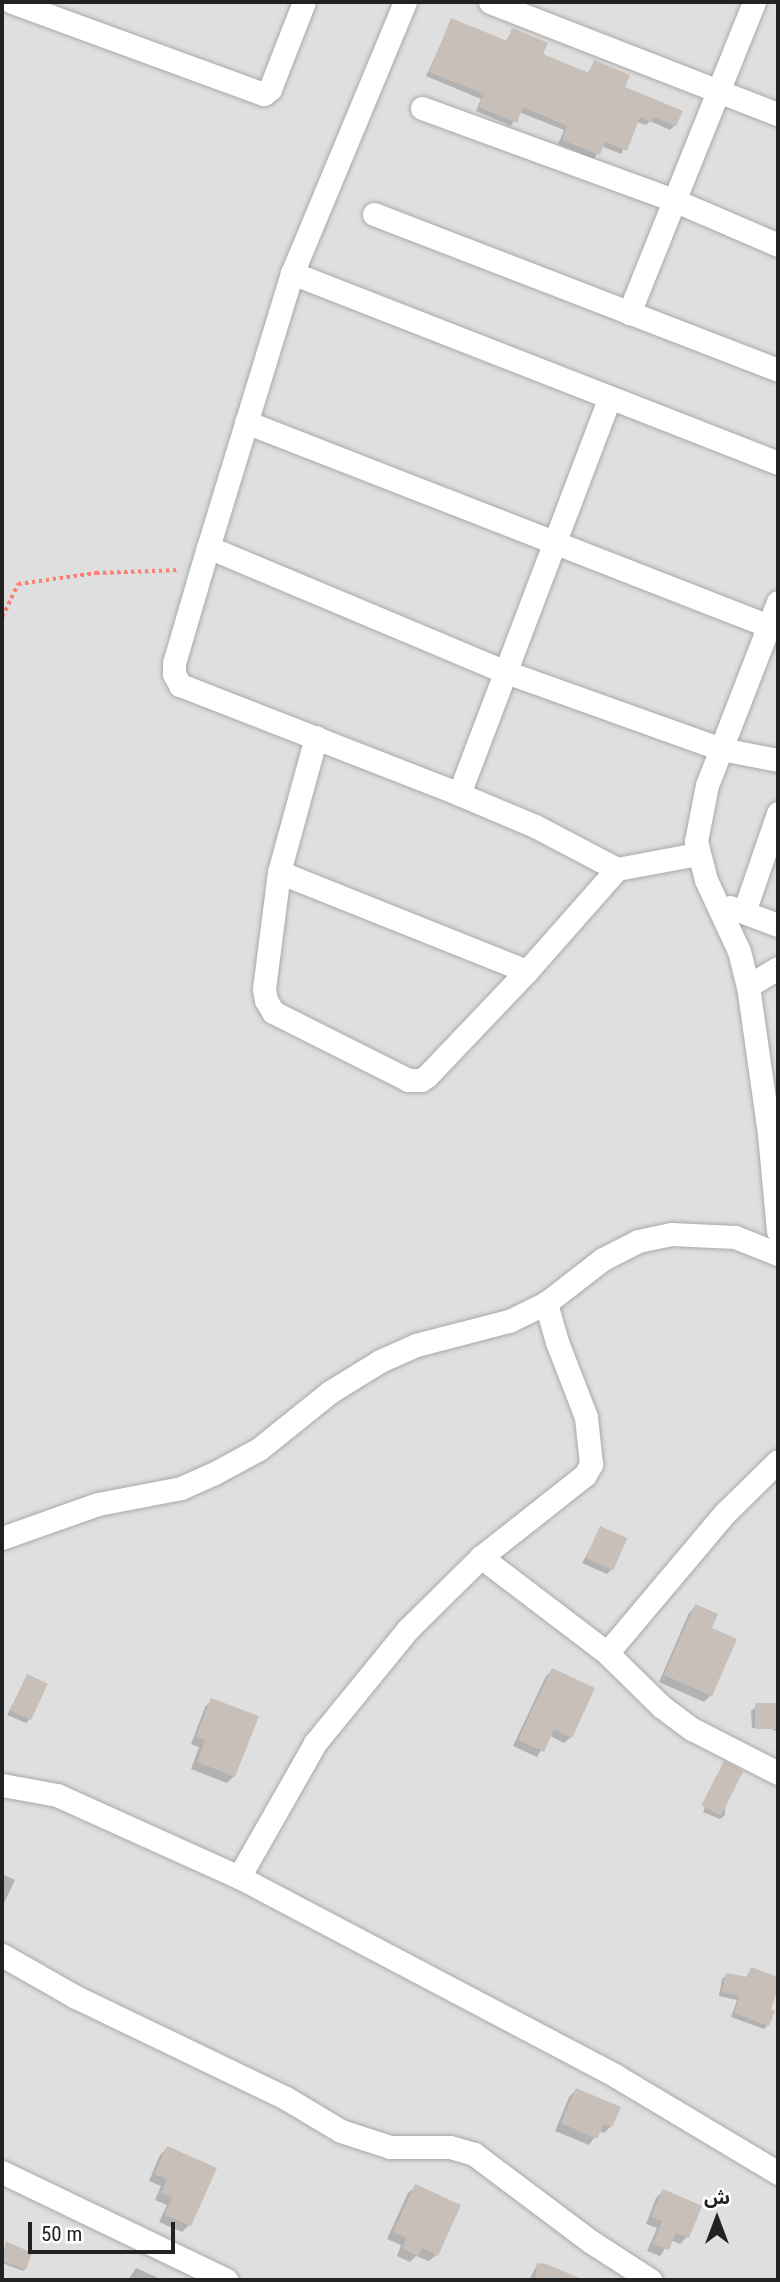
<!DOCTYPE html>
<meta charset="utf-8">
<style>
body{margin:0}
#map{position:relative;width:780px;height:2282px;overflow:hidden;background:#f2efe9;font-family:"Roboto Condensed","Noto Sans Arabic",sans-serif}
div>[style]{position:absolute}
.residential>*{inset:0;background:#e0dfdf;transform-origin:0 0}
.shadow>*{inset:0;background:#0003;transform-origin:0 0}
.building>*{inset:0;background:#c7bfb8;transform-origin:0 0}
.path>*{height:3.5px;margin-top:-1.75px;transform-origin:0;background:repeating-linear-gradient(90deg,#fa8072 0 3.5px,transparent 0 7px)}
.roads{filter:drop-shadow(0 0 2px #a9a9a9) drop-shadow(0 0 2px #a9a9a9)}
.street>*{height:23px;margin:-11.5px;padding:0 11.5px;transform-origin:11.5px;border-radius:11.5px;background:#fff}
span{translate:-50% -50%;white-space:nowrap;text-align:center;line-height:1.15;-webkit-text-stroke:6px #fff;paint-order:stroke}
.frame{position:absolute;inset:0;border:4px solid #222;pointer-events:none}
.north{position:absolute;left:682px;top:2184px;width:70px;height:70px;-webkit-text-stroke:5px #fff;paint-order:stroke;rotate:0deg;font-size:19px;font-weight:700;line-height:28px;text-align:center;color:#222}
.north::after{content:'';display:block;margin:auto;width:24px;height:32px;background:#222;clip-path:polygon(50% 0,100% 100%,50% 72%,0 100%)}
.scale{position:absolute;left:28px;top:2222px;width:147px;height:32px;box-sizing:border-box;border:4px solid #222;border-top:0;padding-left:9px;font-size:21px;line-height:24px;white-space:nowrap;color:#222;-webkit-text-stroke:5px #fff;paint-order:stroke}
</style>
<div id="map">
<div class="residential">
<div style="left:2px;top:2px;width:776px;height:2278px"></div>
</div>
<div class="shadow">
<div style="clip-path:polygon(452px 20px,505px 42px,513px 30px,541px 55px,587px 74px,595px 62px,623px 88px,675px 125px,670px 130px,650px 121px,646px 125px,637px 122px,621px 154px,601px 146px,594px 159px,558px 144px,564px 130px,519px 112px,511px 126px,476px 111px,481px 99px,426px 76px)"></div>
<div style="clip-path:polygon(601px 1528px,611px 1570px,607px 1574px,582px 1563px)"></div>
<div style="clip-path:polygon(696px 1606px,710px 1629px,711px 1695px,704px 1702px,659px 1682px,689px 1613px)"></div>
<div style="clip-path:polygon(552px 1670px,571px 1737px,564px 1743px,550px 1736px,537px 1757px,513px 1746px,546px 1676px)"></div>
<div style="clip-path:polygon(27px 1676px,30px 1719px,26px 1723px,7px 1715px)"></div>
<div style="clip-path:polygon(212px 1700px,234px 1776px,227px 1783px,191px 1769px,199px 1747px,191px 1744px,205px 1707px)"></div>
<div style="clip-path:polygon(778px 1705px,778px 1727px,752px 1728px,751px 1711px,755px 1707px)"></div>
<div style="left:778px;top:1730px;width:2px;height:26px;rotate:117deg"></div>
<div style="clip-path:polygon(724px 1763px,725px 1815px,720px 1819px,703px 1812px)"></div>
<div style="clip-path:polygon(2px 1874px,15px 1880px,2px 1907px)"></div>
<div style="clip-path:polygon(751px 1969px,778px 1979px,768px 2010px,768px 2025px,764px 2029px,731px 2017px,737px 2000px,719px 1996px,722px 1979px,727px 1975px,745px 1979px)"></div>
<div style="clip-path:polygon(576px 2090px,611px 2126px,604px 2133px,599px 2131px,589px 2145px,555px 2131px,569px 2097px)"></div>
<div style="clip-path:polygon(167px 2148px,214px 2169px,189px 2225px,182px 2232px,159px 2222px,167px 2205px,155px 2200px,161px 2186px,149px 2181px,160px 2155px)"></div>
<div style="clip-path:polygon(415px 2187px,436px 2255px,429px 2261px,416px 2256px,410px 2262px,397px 2256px,401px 2245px,387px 2239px,408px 2193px)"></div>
<div style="clip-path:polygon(663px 2191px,687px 2237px,680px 2244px,671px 2240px,660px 2256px,647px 2251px,657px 2228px,646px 2224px,656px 2198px)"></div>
<div style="clip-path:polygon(6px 2243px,25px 2269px,23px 2271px,2px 2263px)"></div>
<div style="clip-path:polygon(537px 2265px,575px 2278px,529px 2280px)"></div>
<div style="clip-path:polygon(136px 2268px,163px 2280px,128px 2280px)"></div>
</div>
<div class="building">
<div style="clip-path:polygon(451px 18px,507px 41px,512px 28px,548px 43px,543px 54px,589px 73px,594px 60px,630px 75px,625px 87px,683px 111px,676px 126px,654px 117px,651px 122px,640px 117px,627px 151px,605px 142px,600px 155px,562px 140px,567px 126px,523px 107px,517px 123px,479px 107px,484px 94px,429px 72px)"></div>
<div style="left:600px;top:1526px;width:30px;height:35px;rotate:24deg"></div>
<div style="clip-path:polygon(695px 1604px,718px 1614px,712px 1628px,737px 1639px,712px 1696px,664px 1675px)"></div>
<div style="clip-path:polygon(552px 1668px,595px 1688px,572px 1738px,554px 1729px,544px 1752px,518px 1740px)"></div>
<div style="left:27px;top:1674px;width:23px;height:40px;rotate:25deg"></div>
<div style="clip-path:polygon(211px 1698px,259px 1716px,235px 1777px,197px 1762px,205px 1740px,196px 1737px)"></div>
<div style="left:778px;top:1703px;width:26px;height:23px;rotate:90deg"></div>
<div style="left:724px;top:1761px;width:22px;height:50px;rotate:27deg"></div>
<div style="clip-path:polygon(751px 1967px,778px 1977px,778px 1988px,771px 2009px,775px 2011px,769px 2026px,734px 2013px,740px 1996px,722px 1992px,726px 1973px,747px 1977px)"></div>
<div style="clip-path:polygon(576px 2088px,621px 2107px,612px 2127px,604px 2124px,597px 2139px,561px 2123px)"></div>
<div style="clip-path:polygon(167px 2146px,217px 2168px,191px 2226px,165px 2215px,172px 2198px,161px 2193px,167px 2179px,154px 2174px)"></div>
<div style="clip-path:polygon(415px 2184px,461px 2205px,438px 2256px,422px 2248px,418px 2256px,402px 2248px,407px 2238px,393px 2232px)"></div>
<div style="clip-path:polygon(663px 2189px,702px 2206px,689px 2238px,676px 2233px,669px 2250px,653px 2244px,662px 2221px,651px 2217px)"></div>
<div style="clip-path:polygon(6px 2241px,32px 2253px,26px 2270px,2px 2261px)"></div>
<div style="clip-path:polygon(537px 2263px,546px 2264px,584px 2280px,535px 2280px)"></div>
</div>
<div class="path">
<div style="left:2px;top:617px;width:37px;rotate:-64deg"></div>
<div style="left:18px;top:584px;width:79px;rotate:-8deg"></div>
<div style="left:96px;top:573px;width:83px;rotate:-2.1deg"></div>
</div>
<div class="roads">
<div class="street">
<div style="left:12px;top:2px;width:268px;rotate:20.1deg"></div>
<div style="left:264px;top:94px;width:8px;rotate:-40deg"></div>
<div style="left:270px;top:89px;width:93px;rotate:-68.7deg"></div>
<div style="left:405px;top:2px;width:294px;rotate:112.6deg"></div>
<div style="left:292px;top:273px;width:287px;rotate:107deg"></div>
<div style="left:208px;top:547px;width:121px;rotate:106.3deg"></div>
<div style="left:174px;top:663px;width:11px;rotate:90deg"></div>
<div style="left:174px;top:674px;width:13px;rotate:61deg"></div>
<div style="left:180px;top:685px;width:300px;rotate:21.3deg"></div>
<div style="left:459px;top:794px;width:82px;rotate:22.8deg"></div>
<div style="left:535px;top:826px;width:93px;rotate:27.7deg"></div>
<div style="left:617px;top:869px;width:81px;rotate:-10.6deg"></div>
<div style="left:490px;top:2px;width:309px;rotate:21.3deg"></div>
<div style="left:422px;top:108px;width:270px;rotate:20.1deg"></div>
<div style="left:676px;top:201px;width:111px;rotate:23.3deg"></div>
<div style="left:374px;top:214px;width:433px;rotate:21.1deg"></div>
<div style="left:292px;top:273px;width:522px;rotate:21.35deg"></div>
<div style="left:629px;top:313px;width:335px;rotate:-68.1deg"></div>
<div style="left:246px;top:422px;width:561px;rotate:21.31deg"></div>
<div style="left:208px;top:547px;width:323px;rotate:22.8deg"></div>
<div style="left:506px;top:672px;width:228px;rotate:19.7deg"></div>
<div style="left:721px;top:749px;width:58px;rotate:10.9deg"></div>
<div style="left:778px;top:602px;width:196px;rotate:111.2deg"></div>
<div style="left:707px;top:785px;width:57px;rotate:101.1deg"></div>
<div style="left:696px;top:841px;width:40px;rotate:75.6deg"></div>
<div style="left:706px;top:880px;width:78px;rotate:65.1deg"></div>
<div style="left:739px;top:951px;width:36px;rotate:76deg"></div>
<div style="left:748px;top:986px;width:149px;rotate:81.9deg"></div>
<div style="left:769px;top:1134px;width:97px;rotate:84.7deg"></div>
<div style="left:316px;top:737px;width:140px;rotate:105.3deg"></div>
<div style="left:279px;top:872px;width:118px;rotate:97.3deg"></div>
<div style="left:264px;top:989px;width:11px;rotate:80deg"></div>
<div style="left:266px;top:1000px;width:14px;rotate:60deg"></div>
<div style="left:273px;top:1012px;width:151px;rotate:26.7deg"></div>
<div style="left:408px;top:1080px;width:13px"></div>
<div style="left:421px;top:1080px;width:7px;rotate:-34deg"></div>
<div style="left:427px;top:1076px;width:145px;rotate:-46.4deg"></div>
<div style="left:527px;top:971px;width:136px;rotate:-48.6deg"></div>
<div style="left:459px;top:794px;width:423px;rotate:-69.2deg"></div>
<div style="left:279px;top:872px;width:267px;rotate:21.8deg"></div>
<div style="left:730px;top:907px;width:51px;rotate:20.6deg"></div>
<div style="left:744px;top:912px;width:105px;rotate:-71deg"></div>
<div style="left:748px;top:986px;width:35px;rotate:-31deg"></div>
<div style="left:2px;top:1538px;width:102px;rotate:-19.5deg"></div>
<div style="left:98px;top:1504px;width:85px;rotate:-10.9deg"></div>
<div style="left:181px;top:1488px;width:35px;rotate:-24deg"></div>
<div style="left:213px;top:1474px;width:52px;rotate:-28.5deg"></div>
<div style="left:259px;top:1449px;width:91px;rotate:-38.8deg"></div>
<div style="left:330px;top:1392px;width:59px;rotate:-31.8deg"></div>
<div style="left:380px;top:1361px;width:39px;rotate:-24deg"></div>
<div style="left:416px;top:1345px;width:96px;rotate:-14.5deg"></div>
<div style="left:509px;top:1321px;width:41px;rotate:-25.9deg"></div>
<div style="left:546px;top:1303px;width:72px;rotate:-37.7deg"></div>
<div style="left:603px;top:1259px;width:39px;rotate:-27deg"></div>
<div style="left:638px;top:1241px;width:34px;rotate:-12deg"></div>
<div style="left:671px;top:1234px;width:64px;rotate:2.7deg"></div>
<div style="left:735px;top:1237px;width:46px;rotate:21.6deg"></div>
<div style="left:481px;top:1557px;width:158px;rotate:37.3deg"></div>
<div style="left:607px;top:1653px;width:76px;rotate:44.5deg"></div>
<div style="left:661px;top:1706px;width:39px;rotate:37deg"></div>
<div style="left:692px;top:1729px;width:97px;rotate:27.1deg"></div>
<div style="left:607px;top:1653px;width:183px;rotate:-49.9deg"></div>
<div style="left:725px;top:1513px;width:74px;rotate:-44.5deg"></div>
<div style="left:2px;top:1785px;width:56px;rotate:10.3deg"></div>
<div style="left:57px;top:1795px;width:200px;rotate:24.3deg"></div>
<div style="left:239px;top:1877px;width:426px;rotate:27.8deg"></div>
<div style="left:616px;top:2076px;width:189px;rotate:30.9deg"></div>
<div style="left:239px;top:1877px;width:154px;rotate:-60.4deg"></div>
<div style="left:315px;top:1743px;width:147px;rotate:-50.8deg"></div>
<div style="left:408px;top:1629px;width:103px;rotate:-44.6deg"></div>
<div style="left:481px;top:1557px;width:132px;rotate:-38.3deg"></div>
<div style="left:585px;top:1475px;width:13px;rotate:-61deg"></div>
<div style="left:591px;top:1464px;width:47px;rotate:-96.1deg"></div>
<div style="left:586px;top:1417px;width:80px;rotate:-111.1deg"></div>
<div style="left:557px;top:1342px;width:41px;rotate:-105.8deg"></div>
<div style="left:2px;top:1955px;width:83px;rotate:29.7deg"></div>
<div style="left:74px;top:1996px;width:233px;rotate:25.7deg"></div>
<div style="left:284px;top:2097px;width:66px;rotate:30.8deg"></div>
<div style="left:341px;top:2131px;width:52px;rotate:18.1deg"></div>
<div style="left:390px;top:2147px;width:60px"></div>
<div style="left:450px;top:2147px;width:25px;rotate:16deg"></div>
<div style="left:474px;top:2154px;width:145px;rotate:36.9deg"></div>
<div style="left:590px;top:2241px;width:72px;rotate:33deg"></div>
<div style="left:2px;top:2172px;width:249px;rotate:25.7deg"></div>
</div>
</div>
<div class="frame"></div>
<div class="north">ش</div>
<div class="scale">50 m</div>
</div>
